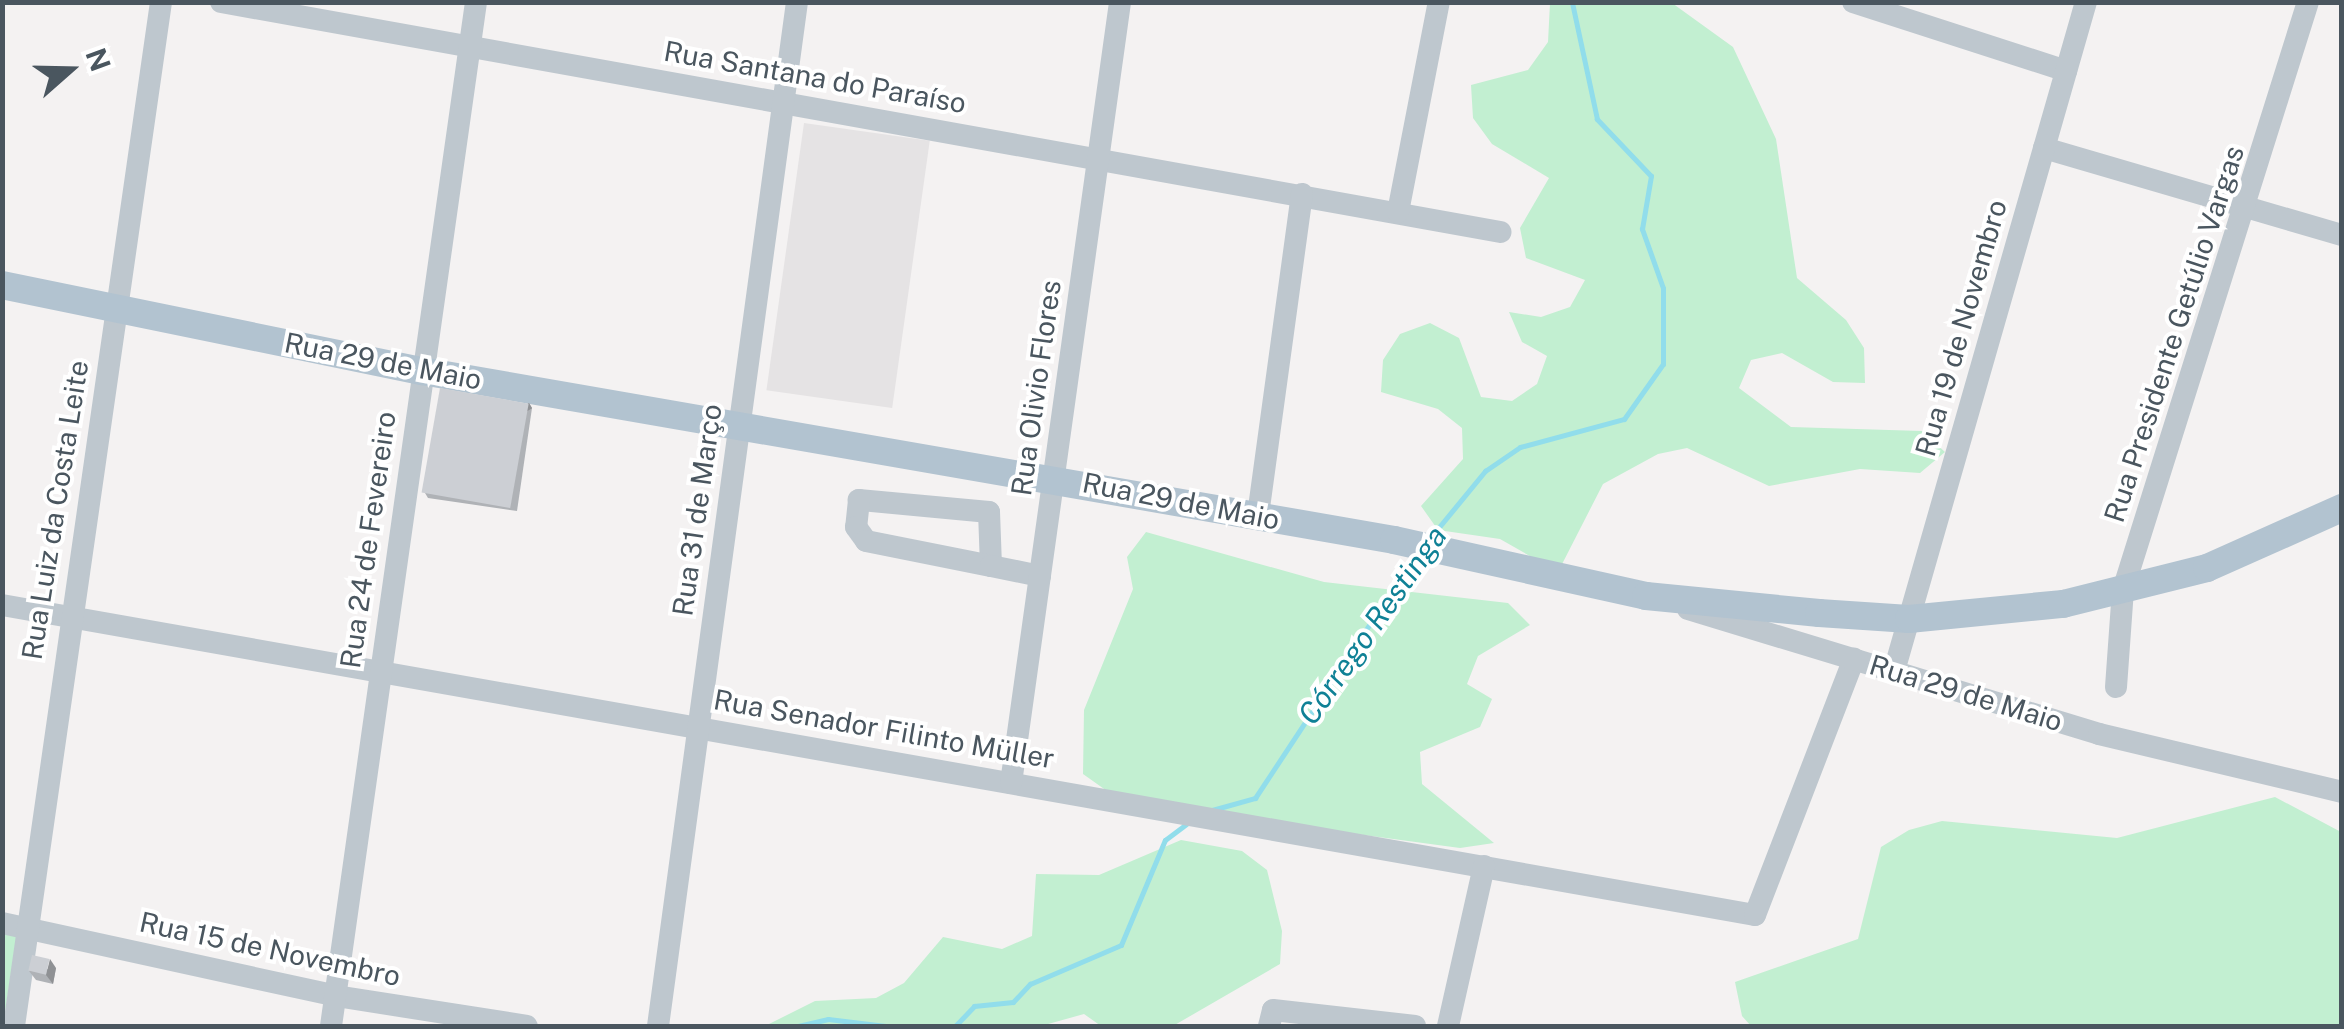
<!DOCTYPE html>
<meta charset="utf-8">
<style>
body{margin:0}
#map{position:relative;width:2344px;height:1029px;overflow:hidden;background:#f4f2f2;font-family:"Public Sans",sans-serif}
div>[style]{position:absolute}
.education>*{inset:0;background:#e5e3e4;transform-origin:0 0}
.green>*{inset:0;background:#c2efd1}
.stream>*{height:5px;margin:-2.5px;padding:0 2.5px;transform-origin:2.5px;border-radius:2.5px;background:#91ddeb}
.minor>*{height:22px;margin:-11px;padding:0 11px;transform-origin:11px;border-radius:11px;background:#bec7ce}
.major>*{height:28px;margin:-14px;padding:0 14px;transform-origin:14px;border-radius:14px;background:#b2c3d0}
.wall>*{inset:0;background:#afb2b6}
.shaded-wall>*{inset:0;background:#8f9194;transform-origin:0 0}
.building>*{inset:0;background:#cccfd4;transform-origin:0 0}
span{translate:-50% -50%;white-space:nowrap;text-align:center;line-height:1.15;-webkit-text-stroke:8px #fff;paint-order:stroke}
.street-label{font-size:28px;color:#4a565f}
.water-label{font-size:30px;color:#0f8196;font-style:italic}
.frame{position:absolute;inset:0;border:5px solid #4a565f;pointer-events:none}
.north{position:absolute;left:20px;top:20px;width:100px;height:100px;-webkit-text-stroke:8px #fff;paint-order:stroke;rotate:70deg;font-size:28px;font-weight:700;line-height:40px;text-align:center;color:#4a565f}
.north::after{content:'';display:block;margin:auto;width:35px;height:45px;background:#4a565f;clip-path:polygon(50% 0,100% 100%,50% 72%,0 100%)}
</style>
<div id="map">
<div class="education">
<div style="left:804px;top:123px;width:127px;height:270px;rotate:8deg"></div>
</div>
<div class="green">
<div style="clip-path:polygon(1550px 3px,1672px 3px,1733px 47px,1776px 139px,1797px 278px,1846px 320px,1864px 348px,1865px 383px,1833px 382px,1782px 353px,1751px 360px,1739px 388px,1791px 427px,1922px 431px,1945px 452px,1920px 473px,1860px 469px,1769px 486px,1687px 448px,1658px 454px,1603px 484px,1558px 572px,1500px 539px,1438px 530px,1421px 506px,1463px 459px,1462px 428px,1438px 409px,1381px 392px,1383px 360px,1400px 334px,1430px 323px,1459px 338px,1481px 397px,1512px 401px,1537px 384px,1547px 356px,1522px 342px,1509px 312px,1541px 317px,1570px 307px,1585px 280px,1526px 258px,1520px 228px,1549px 178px,1492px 144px,1473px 118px,1471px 85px,1528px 70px,1548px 42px)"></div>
<div style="clip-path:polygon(1146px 532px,1324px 582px,1508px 603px,1530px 625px,1478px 656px,1467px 684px,1492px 699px,1480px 727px,1420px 752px,1422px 784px,1494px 843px,1460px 848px,1334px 831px,1107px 791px,1083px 774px,1084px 710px,1133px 589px,1127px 557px)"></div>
<div style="clip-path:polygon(2275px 797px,2341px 832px,2341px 1026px,1751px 1026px,1742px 1016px,1735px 982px,1858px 939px,1881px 847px,1909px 830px,1942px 821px,2117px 838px)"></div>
<div style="clip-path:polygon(1181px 840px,1242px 851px,1267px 870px,1282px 931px,1280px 964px,1173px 1026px,1101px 1026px,1084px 1014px,1041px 1026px,765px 1026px,815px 1001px,876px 998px,904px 983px,943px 937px,1002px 949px,1032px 936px,1036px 874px,1099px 875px)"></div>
<div style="clip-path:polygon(2px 932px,17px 934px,3px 1026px,2px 1026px)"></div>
</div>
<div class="stream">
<div style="left:1430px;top:538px;width:87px;rotate:-50.6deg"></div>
<div style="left:1485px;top:471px;width:42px;rotate:-34.4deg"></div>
<div style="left:1520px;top:447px;width:108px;rotate:-15.1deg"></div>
<div style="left:1624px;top:419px;width:67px;rotate:-54.7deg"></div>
<div style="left:1663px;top:364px;width:76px;rotate:-90deg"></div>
<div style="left:1663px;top:288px;width:63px;rotate:-109.6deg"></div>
<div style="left:1642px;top:229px;width:54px;rotate:-80.4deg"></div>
<div style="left:1651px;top:176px;width:79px;rotate:-133.5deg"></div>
<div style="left:1597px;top:119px;width:120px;rotate:-102.1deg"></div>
<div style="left:1212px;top:810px;width:45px;rotate:-15.6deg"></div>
<div style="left:1255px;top:798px;width:292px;rotate:-56.6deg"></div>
<div style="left:798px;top:1026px;width:31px;rotate:-13deg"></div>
<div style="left:828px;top:1019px;width:58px;rotate:6.9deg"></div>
<div style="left:955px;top:1026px;width:28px;rotate:-46deg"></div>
<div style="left:974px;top:1006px;width:39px;rotate:-6deg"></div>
<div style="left:1013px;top:1002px;width:25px;rotate:-47deg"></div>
<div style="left:1030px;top:984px;width:99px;rotate:-23.2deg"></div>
<div style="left:1121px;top:945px;width:114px;rotate:-67.3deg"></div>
<div style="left:1165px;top:840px;width:30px;rotate:-37deg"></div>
</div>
<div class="minor">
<div style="left:221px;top:2px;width:1300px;rotate:10.19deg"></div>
<div style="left:1853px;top:2px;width:224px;rotate:17.9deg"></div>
<div style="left:2044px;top:148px;width:310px;rotate:16.3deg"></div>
<div style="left:1398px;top:212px;width:214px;rotate:-79deg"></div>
<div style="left:1258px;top:515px;width:324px;rotate:-82.2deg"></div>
<div style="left:991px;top:566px;width:54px;rotate:-92.1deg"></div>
<div style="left:989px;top:512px;width:131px;rotate:-174.7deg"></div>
<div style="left:859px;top:500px;width:27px;rotate:96deg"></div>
<div style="left:856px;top:527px;width:17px;rotate:54deg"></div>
<div style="left:866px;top:541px;width:127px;rotate:11.3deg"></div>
<div style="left:991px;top:566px;width:50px;rotate:11.5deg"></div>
<div style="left:2px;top:605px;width:1780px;rotate:10.03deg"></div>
<div style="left:1755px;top:915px;width:275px;rotate:-68.9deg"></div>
<div style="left:1688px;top:609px;width:430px;rotate:16.9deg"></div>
<div style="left:2099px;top:734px;width:250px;rotate:13.4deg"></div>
<div style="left:1894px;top:671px;width:696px;rotate:-73.99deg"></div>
<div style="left:2116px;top:687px;width:97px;rotate:-85.9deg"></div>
<div style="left:2123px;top:590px;width:616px;rotate:-72.54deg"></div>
<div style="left:1011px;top:783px;width:789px;rotate:-82.05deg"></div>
<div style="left:2px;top:923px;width:342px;rotate:12.3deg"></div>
<div style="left:336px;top:996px;width:193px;rotate:8.9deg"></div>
<div style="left:14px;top:1026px;width:1034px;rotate:-81.83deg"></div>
<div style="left:331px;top:1026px;width:1034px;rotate:-81.94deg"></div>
<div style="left:658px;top:1026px;width:1033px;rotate:-82.27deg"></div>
<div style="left:1269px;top:1026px;width:16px;rotate:-76deg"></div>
<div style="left:1273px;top:1010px;width:143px;rotate:6.4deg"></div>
<div style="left:1448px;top:1026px;width:164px;rotate:-77.3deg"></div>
</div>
<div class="major">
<div style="left:2px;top:285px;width:429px;rotate:11.6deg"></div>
<div style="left:422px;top:371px;width:987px;rotate:9.86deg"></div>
<div style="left:1394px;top:540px;width:258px;rotate:12.5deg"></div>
<div style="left:1646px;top:596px;width:174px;rotate:5.6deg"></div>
<div style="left:1819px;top:613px;width:90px;rotate:3.8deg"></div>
<div style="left:1909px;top:619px;width:155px;rotate:-5.6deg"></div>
<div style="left:2063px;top:604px;width:148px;rotate:-14deg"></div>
<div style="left:2207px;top:568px;width:148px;rotate:-24deg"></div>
</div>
<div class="wall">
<div style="clip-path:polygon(529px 403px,532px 408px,517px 511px,428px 498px,425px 493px)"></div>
<div style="clip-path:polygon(56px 968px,53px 984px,36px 980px,29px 971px)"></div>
</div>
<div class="shaded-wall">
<div style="left:529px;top:403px;width:6px;height:105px;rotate:59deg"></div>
<div style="clip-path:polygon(50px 959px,56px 968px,53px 984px,46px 975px)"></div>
</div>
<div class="building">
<div style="left:440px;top:388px;width:90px;height:106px;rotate:10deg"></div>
<div style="left:32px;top:955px;width:18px;height:16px;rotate:13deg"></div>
</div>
<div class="street-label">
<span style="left:815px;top:77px;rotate:10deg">Rua Santana do Paraíso</span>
<span style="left:1961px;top:328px;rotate:-74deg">Rua 19 de Novembro</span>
<span style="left:2174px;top:334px;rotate:-72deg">Rua Presidente Getúlio Vargas</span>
<span style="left:383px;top:361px;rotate:11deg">Rua 29 de Maio</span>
<span style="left:1036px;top:388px;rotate:-82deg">Rua Olivio Flores</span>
<span style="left:1181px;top:501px;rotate:11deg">Rua 29 de Maio</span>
<span style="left:55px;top:510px;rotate:-81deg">Rua Luiz da Costa Leite</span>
<span style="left:697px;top:510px;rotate:-82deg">Rua 31 de Março</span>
<span style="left:368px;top:540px;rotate:-82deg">Rua 24 de Fevereiro</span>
<span style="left:1966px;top:693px;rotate:17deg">Rua 29 de Maio</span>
<span style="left:884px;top:729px;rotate:10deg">Rua Senador Filinto Müller</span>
<span style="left:270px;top:949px;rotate:12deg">Rua 15 de Novembro</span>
</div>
<div class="water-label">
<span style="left:1372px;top:625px;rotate:-55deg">Córrego Restinga</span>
</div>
<div class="frame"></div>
<div class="north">N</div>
</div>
